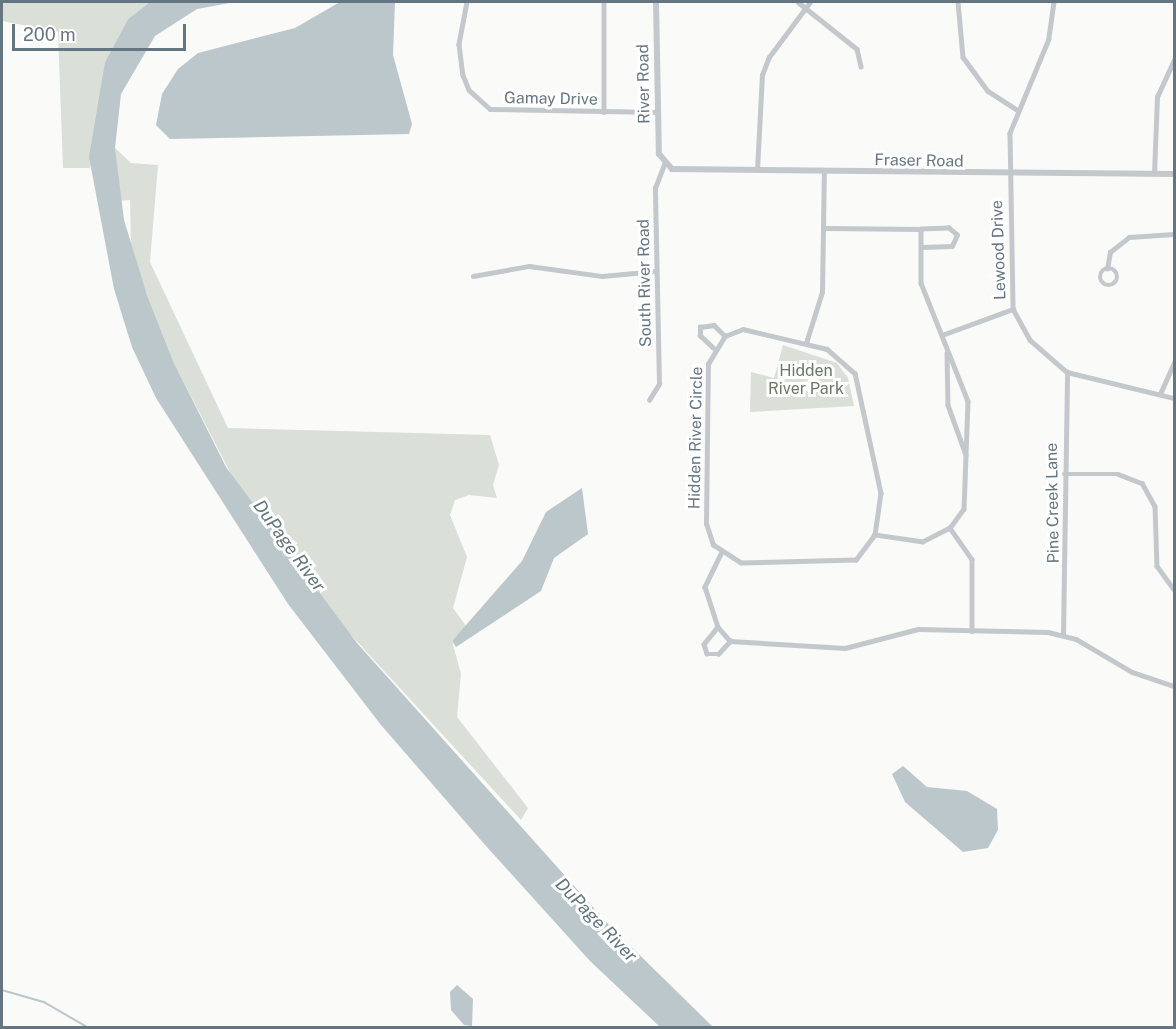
<!DOCTYPE html>
<style>
body{margin:0}
#map{position:relative;width:1176px;height:1029px;overflow:hidden;background:#fafaf8;font-family:"Public Sans",sans-serif}
div>[style]{position:absolute}
.green>*{inset:0;background:#dadfd7}
.water>*{inset:0;background:#bbc7cb}
.stream>*{height:1.5px;margin:-0.75px;padding:0 0.75px;transform-origin:0.75px;border-radius:0.75px;background:#bbc7cb}
.minor>*{height:4.5px;margin:-2.25px;padding:0 2.25px;transform-origin:2.25px;border-radius:2.25px;background:#c3c8cc}
.minor>.ring{margin:-2.25px;padding:0;box-sizing:content-box;background:none;border:4.5px solid #c3c8cc;border-radius:50%}
.tertiary>*{height:6px;margin:-3px;padding:0 3px;transform-origin:3px;border-radius:3px;background:#c3c8cc}
span{translate:-50% -50%;white-space:nowrap;text-align:center;line-height:1.15;-webkit-text-stroke:6px #fff;paint-order:stroke}
.street-label{font-size:16px;color:#657683}
.park-label{font-size:16px;color:#687a64}
.water-label{font-size:18px;color:#60757c;font-style:italic}
.frame{position:absolute;inset:0;border:3px solid #657683;pointer-events:none}
.scale{position:absolute;left:12px;top:24px;width:174px;height:27px;box-sizing:border-box;border:3px solid #657683;border-top:0;padding-left:8px;font-size:18px;line-height:21px;white-space:nowrap;color:#657683;-webkit-text-stroke:4px #fff;paint-order:stroke}
</style>
<div id="map">
<div class="green">
<div style="clip-path:polygon(2px 2px,150px 2px,128px 19px,105px 62px,90px 168px,63px 168px,58px 32px,2px 21px)"></div>
<div style="clip-path:polygon(115px 148px,131px 163px,158px 165px,150px 262px,228px 428px,490px 435px,499px 465px,493px 485px,497px 498px,469px 495px,455px 500px,450px 515px,467px 557px,453px 608px,466px 626px,452px 641px,461px 674px,457px 717px,528px 808px,521px 820px,340px 623px,232px 476px,173px 361px,147px 295px,131px 249px,130px 200px,120px 201px)"></div>
<div style="clip-path:polygon(783px 345px,837px 363px,848px 378px,854px 406px,750px 412px,751px 372px,774px 378px)"></div>
</div>
<div class="water">
<div style="clip-path:polygon(150px 2px,235px 2px,197px 9px,155px 36px,121px 94px,115px 148px,124px 220px,147px 295px,173px 361px,226px 467px,357px 643px,609px 925px,713px 1027px,660px 1027px,590px 961px,486px 846px,381px 725px,288px 604px,156px 398px,132px 347px,114px 289px,89px 157px,105px 62px,128px 19px)"></div>
<div style="clip-path:polygon(340px 2px,395px 2px,393px 55px,412px 124px,409px 134px,170px 139px,156px 125px,162px 94px,178px 69px,198px 53px,295px 28px)"></div>
<div style="clip-path:polygon(582px 488px,588px 534px,554px 558px,541px 591px,456px 647px,452px 641px,522px 561px,546px 512px)"></div>
<div style="clip-path:polygon(903px 766px,927px 787px,967px 791px,997px 809px,998px 830px,988px 848px,963px 852px,905px 802px,892px 774px)"></div>
<div style="clip-path:polygon(457px 985px,473px 999px,472px 1026px,464px 1025px,451px 1010px,450px 992px)"></div>
</div>
<div class="stream">
<div style="left:2px;top:990px;width:44px;rotate:15.9deg"></div>
<div style="left:44px;top:1002px;width:52px;rotate:30deg"></div>
</div>
<div class="minor">
<div style="left:467px;top:2px;width:43px;rotate:100.8deg"></div>
<div style="left:459px;top:44px;width:31px;rotate:83deg"></div>
<div style="left:463px;top:75px;width:16px;rotate:68deg"></div>
<div style="left:469px;top:90px;width:28px;rotate:42deg"></div>
<div style="left:490px;top:109px;width:168px;rotate:1deg"></div>
<div style="left:604px;top:2px;width:110px;rotate:90deg"></div>
<div style="left:798px;top:2px;width:75px;rotate:38.5deg"></div>
<div style="left:857px;top:49px;width:18px;rotate:77deg"></div>
<div style="left:958px;top:2px;width:55px;rotate:84.8deg"></div>
<div style="left:963px;top:57px;width:42px;rotate:53.7deg"></div>
<div style="left:988px;top:91px;width:33px;rotate:33deg"></div>
<div style="left:1054px;top:2px;width:37px;rotate:98deg"></div>
<div style="left:1049px;top:39px;width:102px;rotate:112.5deg"></div>
<div style="left:1010px;top:133px;width:176px;rotate:89deg"></div>
<div style="left:1013px;top:309px;width:35px;rotate:61deg"></div>
<div style="left:1030px;top:340px;width:49px;rotate:40.9deg"></div>
<div style="left:1067px;top:372px;width:110px;rotate:13.7deg"></div>
<div style="left:757px;top:170px;width:95px;rotate:-87deg"></div>
<div style="left:762px;top:75px;width:19px;rotate:-69deg"></div>
<div style="left:769px;top:57px;width:69px;rotate:-53.3deg"></div>
<div style="left:1154px;top:174px;width:77px;rotate:-87.8deg"></div>
<div style="left:1157px;top:97px;width:41px;rotate:-65.3deg"></div>
<div style="left:825px;top:228px;width:96px;rotate:0.6deg"></div>
<div style="left:921px;top:229px;width:54px;rotate:90deg"></div>
<div style="left:921px;top:283px;width:127px;rotate:68.3deg"></div>
<div style="left:968px;top:401px;width:108px;rotate:92.1deg"></div>
<div style="left:964px;top:509px;width:24px;rotate:126deg"></div>
<div style="left:950px;top:528px;width:30px;rotate:153deg"></div>
<div style="left:923px;top:542px;width:49px;rotate:-171.7deg"></div>
<div style="left:921px;top:247px;width:31px;rotate:-2deg"></div>
<div style="left:952px;top:246px;width:12px;rotate:-66deg"></div>
<div style="left:957px;top:235px;width:11px;rotate:-139deg"></div>
<div style="left:949px;top:228px;width:28px;rotate:178deg"></div>
<div class="ring" style="left:1100px;top:268px;width:13.5px;height:13.5px"></div>
<div style="left:1107px;top:269px;width:17px;rotate:-80deg"></div>
<div style="left:1110px;top:252px;width:24px;rotate:-38deg"></div>
<div style="left:1129px;top:237px;width:45px;rotate:-3.8deg"></div>
<div style="left:473px;top:276px;width:57px;rotate:-10.1deg"></div>
<div style="left:529px;top:266px;width:74px;rotate:7.8deg"></div>
<div style="left:602px;top:276px;width:54px;rotate:-5.3deg"></div>
<div style="left:743px;top:329px;width:86px;rotate:13.4deg"></div>
<div style="left:827px;top:349px;width:37px;rotate:41deg"></div>
<div style="left:855px;top:373px;width:123px;rotate:77.8deg"></div>
<div style="left:881px;top:493px;width:42px;rotate:98.1deg"></div>
<div style="left:875px;top:535px;width:31px;rotate:127deg"></div>
<div style="left:856px;top:560px;width:115px;rotate:178.5deg"></div>
<div style="left:741px;top:563px;width:33px;rotate:-147deg"></div>
<div style="left:713px;top:545px;width:22px;rotate:-108deg"></div>
<div style="left:706px;top:524px;width:160px;rotate:-89.3deg"></div>
<div style="left:708px;top:364px;width:33px;rotate:-59deg"></div>
<div style="left:725px;top:336px;width:19px;rotate:-21deg"></div>
<div style="left:942px;top:335px;width:76px;rotate:-20.1deg"></div>
<div style="left:806px;top:343px;width:53px;rotate:-72.6deg"></div>
<div style="left:822px;top:292px;width:121px;rotate:-89.1deg"></div>
<div style="left:713px;top:348px;width:18px;rotate:-137deg"></div>
<div style="left:700px;top:336px;width:9px;rotate:-90deg"></div>
<div style="left:700px;top:327px;width:14px;rotate:-8deg"></div>
<div style="left:714px;top:325px;width:16px;rotate:45deg"></div>
<div style="left:947px;top:353px;width:52px;rotate:88.9deg"></div>
<div style="left:948px;top:405px;width:53px;rotate:70.2deg"></div>
<div style="left:1160px;top:394px;width:35px;rotate:-66deg"></div>
<div style="left:649px;top:400px;width:19px;rotate:-58deg"></div>
<div style="left:659px;top:384px;width:196px;rotate:-91.2deg"></div>
<div style="left:655px;top:188px;width:26px;rotate:-69deg"></div>
<div style="left:1064px;top:474px;width:54px"></div>
<div style="left:1118px;top:474px;width:26px;rotate:21deg"></div>
<div style="left:1142px;top:483px;width:26px;rotate:61deg"></div>
<div style="left:1155px;top:506px;width:60px;rotate:88.1deg"></div>
<div style="left:1157px;top:566px;width:29px;rotate:54deg"></div>
<div style="left:950px;top:528px;width:38px;rotate:55deg"></div>
<div style="left:972px;top:559px;width:72px;rotate:90deg"></div>
<div style="left:721px;top:554px;width:37px;rotate:116deg"></div>
<div style="left:705px;top:587px;width:42px;rotate:72deg"></div>
<div style="left:718px;top:627px;width:18px;rotate:49deg"></div>
<div style="left:730px;top:641px;width:115px;rotate:3.5deg"></div>
<div style="left:845px;top:648px;width:75px;rotate:-14.6deg"></div>
<div style="left:918px;top:629px;width:130px;rotate:1.3deg"></div>
<div style="left:1048px;top:632px;width:29px;rotate:14deg"></div>
<div style="left:1076px;top:639px;width:65px;rotate:30.5deg"></div>
<div style="left:1132px;top:672px;width:44px;rotate:18.4deg"></div>
<div style="left:718px;top:627px;width:22px;rotate:129deg"></div>
<div style="left:704px;top:644px;width:10px;rotate:73deg"></div>
<div style="left:707px;top:654px;width:11px"></div>
<div style="left:718px;top:654px;width:18px;rotate:-47deg"></div>
<div style="left:1063px;top:634px;width:262px;rotate:-89.1deg"></div>
</div>
<div class="tertiary">
<div style="left:656px;top:2px;width:152px;rotate:88.9deg"></div>
<div style="left:659px;top:154px;width:20px;rotate:49deg"></div>
<div style="left:672px;top:169px;width:502px;rotate:0.57deg"></div>
</div>
<div class="street-label">
<span style="left:644px;top:84px;rotate:-91deg">River Road</span>
<span style="left:551px;top:99px;rotate:1deg">Gamay Drive</span>
<span style="left:919px;top:161px;rotate:1deg">Fraser Road</span>
<span style="left:999px;top:250px;rotate:-92deg">Lewood Drive</span>
<span style="left:645px;top:283px;rotate:-91deg">South River Road</span>
<span style="left:696px;top:438px;rotate:-89deg">Hidden River Circle</span>
<span style="left:1053px;top:503px;rotate:-91deg">Pine Creek Lane</span>
</div>
<div class="park-label">
<span style="left:806px;top:380px">Hidden<br>River Park</span>
</div>
<div class="water-label">
<span style="left:289px;top:546px;rotate:54deg">DuPage River</span>
<span style="left:596px;top:920px;rotate:46deg">DuPage River</span>
</div>
<div class="frame"></div>
<div class="scale">200 m</div>
</div>
